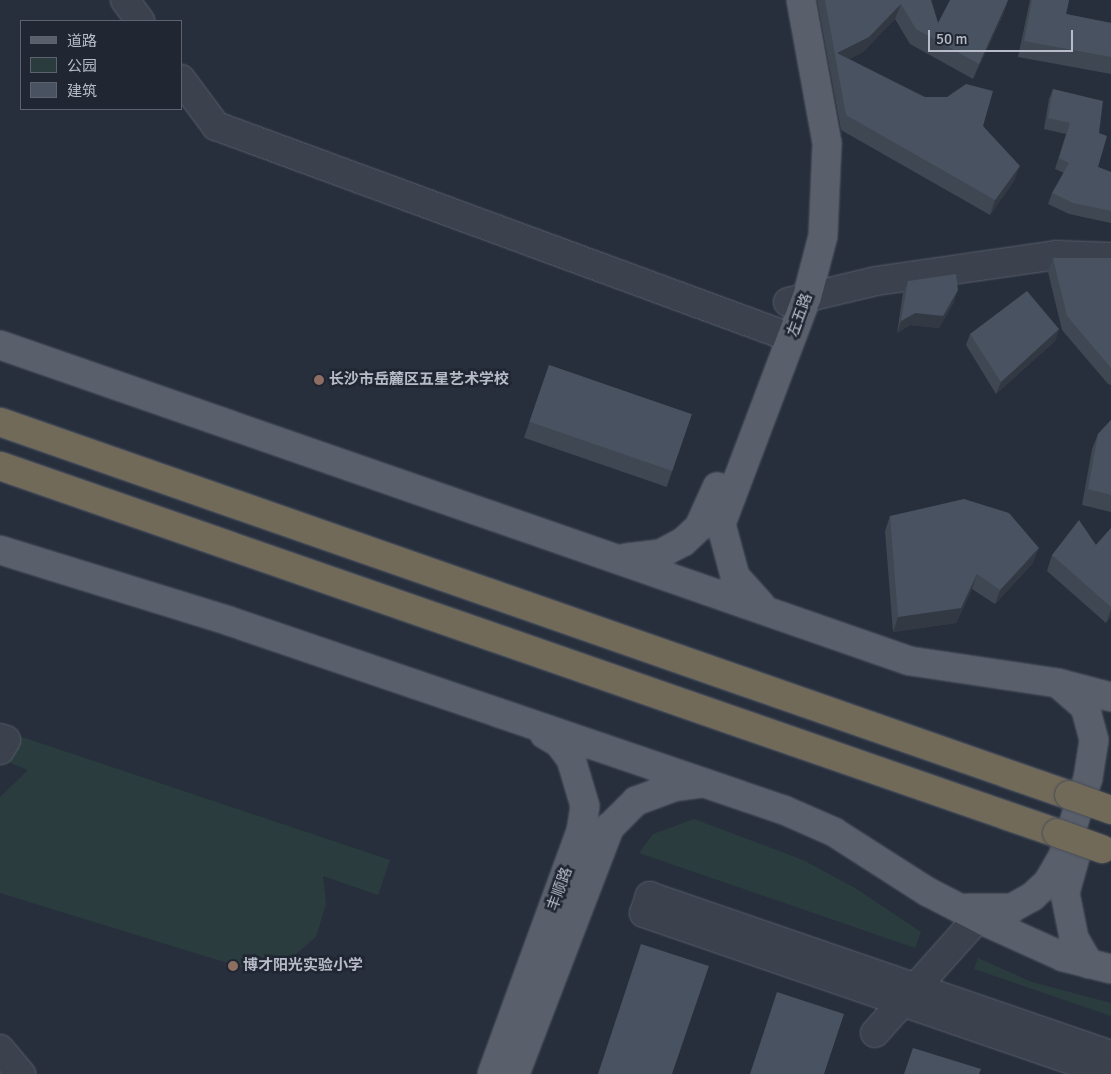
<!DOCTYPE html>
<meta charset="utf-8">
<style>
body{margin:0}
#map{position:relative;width:1111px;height:1074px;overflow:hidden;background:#272f3c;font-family:Signika,"Noto Sans SC",sans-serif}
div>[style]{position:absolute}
.green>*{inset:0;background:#2a3c3e}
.roads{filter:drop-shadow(0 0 1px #595f6b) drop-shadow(0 0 1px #595f6b)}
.minor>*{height:28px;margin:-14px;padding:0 14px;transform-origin:14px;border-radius:14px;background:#3b414d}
.major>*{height:28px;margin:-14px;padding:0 14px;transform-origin:14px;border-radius:14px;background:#59606c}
.highway>*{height:28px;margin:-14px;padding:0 14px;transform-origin:14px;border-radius:14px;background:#726a59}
.bridges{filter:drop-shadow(0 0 1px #464c58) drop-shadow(0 0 1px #464c58)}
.highway-bridge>*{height:28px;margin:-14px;padding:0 14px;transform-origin:14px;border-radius:14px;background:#726a59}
.wall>*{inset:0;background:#3f4753;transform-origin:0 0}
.shaded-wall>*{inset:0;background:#333943}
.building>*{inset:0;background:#495260;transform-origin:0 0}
.dots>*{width:14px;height:14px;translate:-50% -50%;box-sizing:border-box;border:2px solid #202632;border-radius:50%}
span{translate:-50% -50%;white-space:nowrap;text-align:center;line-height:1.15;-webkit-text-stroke:5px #202632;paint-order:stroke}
.street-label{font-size:15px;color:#b7bcc8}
.poi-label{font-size:15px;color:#b7bcc8;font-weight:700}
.left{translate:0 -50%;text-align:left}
.legend{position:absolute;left:20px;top:20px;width:162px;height:90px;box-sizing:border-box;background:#202632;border:1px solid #5c626e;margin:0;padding:6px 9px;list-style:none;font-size:15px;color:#b7bcc8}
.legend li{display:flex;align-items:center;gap:10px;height:25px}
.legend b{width:25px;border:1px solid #5c626e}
.scale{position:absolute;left:928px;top:30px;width:145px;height:22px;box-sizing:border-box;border:2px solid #b7bcc8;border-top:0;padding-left:6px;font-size:15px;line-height:18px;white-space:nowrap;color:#b7bcc8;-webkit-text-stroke:4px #202632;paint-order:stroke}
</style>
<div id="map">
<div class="green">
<div style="clip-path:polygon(19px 736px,390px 860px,378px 895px,323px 876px,326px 904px,316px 937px,290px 959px,250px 970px,0 893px,0 797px,28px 770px,5px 761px)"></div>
<div style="clip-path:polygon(694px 819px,803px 860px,855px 888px,921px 932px,915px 948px,639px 853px,653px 834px)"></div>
<div style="clip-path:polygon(978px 958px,1032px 982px,1111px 1003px,1111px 1016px,974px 969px)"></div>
</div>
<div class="roads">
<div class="minor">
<div style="left:125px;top:0;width:26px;rotate:54deg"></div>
<div style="left:181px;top:79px;width:59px;rotate:53.3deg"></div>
<div style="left:216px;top:126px;width:597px;rotate:20.2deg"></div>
<div style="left:788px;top:302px;width:90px;rotate:-13.4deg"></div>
<div style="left:876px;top:281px;width:182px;rotate:-8.2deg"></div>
<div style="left:1056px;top:255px;width:55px;rotate:2.1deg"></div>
<div style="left:0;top:738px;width:6px;rotate:18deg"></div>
<div style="left:6px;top:740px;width:12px;rotate:121deg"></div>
<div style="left:875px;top:1033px;width:154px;rotate:-48.2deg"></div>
<div style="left:0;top:1049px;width:33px;rotate:50deg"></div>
<div style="left:1111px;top:1055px;width:488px;rotate:-161deg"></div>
<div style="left:650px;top:896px;width:18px;rotate:109deg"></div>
<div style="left:644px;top:913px;width:494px;rotate:19deg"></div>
</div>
<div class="major">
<div style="left:0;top:345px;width:963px;rotate:19.15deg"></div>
<div style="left:910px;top:661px;width:150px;rotate:8.5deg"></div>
<div style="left:1058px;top:683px;width:55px;rotate:14.8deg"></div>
<div style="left:0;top:550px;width:240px;rotate:17.2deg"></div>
<div style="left:229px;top:621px;width:586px;rotate:18.81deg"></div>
<div style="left:784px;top:810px;width:55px;rotate:23.7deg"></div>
<div style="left:834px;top:832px;width:112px;rotate:32.6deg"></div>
<div style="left:928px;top:892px;width:65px;rotate:27.3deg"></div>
<div style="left:986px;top:922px;width:85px;rotate:24.4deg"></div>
<div style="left:1063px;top:957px;width:49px;rotate:14deg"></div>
<div style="left:626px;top:558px;width:34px;rotate:-7deg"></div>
<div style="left:660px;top:554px;width:26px;rotate:-28deg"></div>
<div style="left:683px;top:542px;width:22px;rotate:-43deg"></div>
<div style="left:699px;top:527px;width:44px;rotate:-65.8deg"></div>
<div style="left:761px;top:605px;width:39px;rotate:-132deg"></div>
<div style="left:735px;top:576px;width:54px;rotate:-105.1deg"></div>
<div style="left:721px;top:524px;width:243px;rotate:-69.3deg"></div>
<div style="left:807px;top:297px;width:63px;rotate:-75.3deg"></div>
<div style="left:823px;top:236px;width:93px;rotate:-87.5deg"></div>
<div style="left:827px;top:143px;width:145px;rotate:-100.3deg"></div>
<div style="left:1076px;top:854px;width:41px;rotate:105.8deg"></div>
<div style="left:1065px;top:893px;width:46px;rotate:78.7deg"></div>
<div style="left:1074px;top:938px;width:30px;rotate:60deg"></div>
<div style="left:968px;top:908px;width:44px"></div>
<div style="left:1012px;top:908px;width:23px;rotate:-29deg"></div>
<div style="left:1032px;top:897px;width:22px;rotate:-43deg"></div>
<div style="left:1048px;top:882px;width:30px;rotate:-60deg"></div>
<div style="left:1063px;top:856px;width:82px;rotate:-72.2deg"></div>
<div style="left:1088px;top:778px;width:38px;rotate:-81deg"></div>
<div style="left:1094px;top:740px;width:34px;rotate:-105deg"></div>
<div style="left:1085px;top:707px;width:35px;rotate:-139deg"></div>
<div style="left:492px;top:1074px;width:259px;rotate:-69.9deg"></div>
<div style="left:581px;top:831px;width:25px;rotate:-81deg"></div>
<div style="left:585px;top:806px;width:49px;rotate:-106.6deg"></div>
<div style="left:571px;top:759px;width:20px;rotate:-127deg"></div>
<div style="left:559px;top:743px;width:17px;rotate:-149deg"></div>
<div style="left:515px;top:1074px;width:265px;rotate:-69deg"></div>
<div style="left:610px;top:827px;width:37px;rotate:-45deg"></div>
<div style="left:636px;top:801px;width:40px;rotate:-20.2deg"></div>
<div style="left:674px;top:787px;width:28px;rotate:-8deg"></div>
</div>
<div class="highway">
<div style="left:0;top:422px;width:1132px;rotate:19.24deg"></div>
<div style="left:0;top:466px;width:1119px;rotate:19.15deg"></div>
</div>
</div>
<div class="bridges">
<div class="highway-bridge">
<div style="left:1069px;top:795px;width:45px;rotate:19.7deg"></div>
<div style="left:1057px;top:833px;width:48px;rotate:19.6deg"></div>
</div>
</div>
<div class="wall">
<div style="clip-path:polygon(817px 0,931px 0,938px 23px,1008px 0,1003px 15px,973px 79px,910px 44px,895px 19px,863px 52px,849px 59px,983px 126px,1014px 181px,990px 215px,841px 130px)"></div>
<div style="clip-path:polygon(1030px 0,1069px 0,1066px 14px,1111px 23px,1111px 74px,1018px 57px)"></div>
<div style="clip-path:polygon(1053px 89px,1099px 133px,1098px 167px,1111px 172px,1111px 223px,1069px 214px,1048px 204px,1052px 193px,1064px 173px,1055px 169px,1066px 134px,1044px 129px,1049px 99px)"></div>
<div style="clip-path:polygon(1053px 258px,1111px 258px,1111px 385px,1108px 384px,1062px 330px,1048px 272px)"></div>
<div style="clip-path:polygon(908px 281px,954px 302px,939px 328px,910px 325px,897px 333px,903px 293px)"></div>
<div style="clip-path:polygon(1059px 329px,1055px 341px,996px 394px,966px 345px,970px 334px)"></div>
<div style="left:549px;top:365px;width:151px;height:77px;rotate:19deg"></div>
<div style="clip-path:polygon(1111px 420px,1111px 512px,1082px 505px,1092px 449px,1098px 434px)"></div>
<div style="clip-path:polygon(890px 516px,1033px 563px,995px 604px,972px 589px,956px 623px,893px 632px,885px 531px)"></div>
<div style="clip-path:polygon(1111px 528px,1111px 617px,1106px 623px,1047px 571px,1052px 555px,1096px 545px)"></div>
</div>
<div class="shaded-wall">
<div style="clip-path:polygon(1008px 0,1003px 15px,973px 79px,979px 64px)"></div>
<div style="clip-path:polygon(901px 4px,895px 19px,863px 52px,837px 65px,837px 53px)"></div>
<div style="clip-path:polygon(1020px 166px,1014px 181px,990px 215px,995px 200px)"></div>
<div style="clip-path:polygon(958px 290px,954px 302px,939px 328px,910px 325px,897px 333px,901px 321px)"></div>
<div style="clip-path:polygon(1059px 329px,1055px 341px,996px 394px,1001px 382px)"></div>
<div style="clip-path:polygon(1039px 548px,1033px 563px,995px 604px,1000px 590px)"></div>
<div style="clip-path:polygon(977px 574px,972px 589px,956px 623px,893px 632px,898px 617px)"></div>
<div style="clip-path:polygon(1111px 610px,1111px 617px,1106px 623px)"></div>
</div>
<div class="building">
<div style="clip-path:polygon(825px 0,931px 0,938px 23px,950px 0,1008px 0,979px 64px,916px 29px,901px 4px,869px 37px,837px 53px,924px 97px,947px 97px,966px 84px,993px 91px,983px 126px,1020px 166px,995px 200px,846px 115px)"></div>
<div style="clip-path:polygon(1032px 0,1069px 0,1066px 14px,1111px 23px,1111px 57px,1024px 41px)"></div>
<div style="clip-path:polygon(1053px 89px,1103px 101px,1099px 133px,1107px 136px,1098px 167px,1111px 172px,1111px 211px,1073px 203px,1052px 193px,1069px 163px,1059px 158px,1070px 123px,1048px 118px)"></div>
<div style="clip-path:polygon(1053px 258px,1111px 258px,1111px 368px,1067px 316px)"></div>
<div style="clip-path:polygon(956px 274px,958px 290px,943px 316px,915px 313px,901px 321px,908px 281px)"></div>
<div style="clip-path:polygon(1027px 291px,1059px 329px,1001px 382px,970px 334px)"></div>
<div style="left:549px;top:365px;width:151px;height:60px;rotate:19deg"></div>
<div style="clip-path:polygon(1111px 420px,1111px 495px,1088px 489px,1098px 434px)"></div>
<div style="clip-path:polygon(964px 499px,1009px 513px,1039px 548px,1000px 590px,977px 574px,961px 608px,898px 617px,890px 516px)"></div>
<div style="clip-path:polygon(1079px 520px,1096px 545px,1111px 528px,1111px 607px,1052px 555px)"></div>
<div style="clip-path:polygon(641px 944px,709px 966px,672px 1074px,598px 1074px)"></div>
<div style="clip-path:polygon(777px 992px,844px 1014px,824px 1074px,750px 1074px)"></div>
<div style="clip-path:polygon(913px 1048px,981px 1069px,979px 1074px,904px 1074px)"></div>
</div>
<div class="dots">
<div style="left:319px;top:380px;background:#8d6e63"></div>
<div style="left:233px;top:966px;background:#8d6e63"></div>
</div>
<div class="street-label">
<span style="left:800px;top:315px;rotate:-70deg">左五路</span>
<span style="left:560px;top:889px;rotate:-70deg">丰顺路</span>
</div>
<div class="poi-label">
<span class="left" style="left:329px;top:380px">长沙市岳麓区五星艺术学校</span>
<span class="left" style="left:243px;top:966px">博才阳光实验小学</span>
</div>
<ul class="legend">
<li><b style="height:6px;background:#59606c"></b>道路</li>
<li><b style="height:14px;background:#2a3c3e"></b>公园</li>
<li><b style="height:14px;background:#495260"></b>建筑</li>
</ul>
<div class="scale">50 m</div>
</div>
